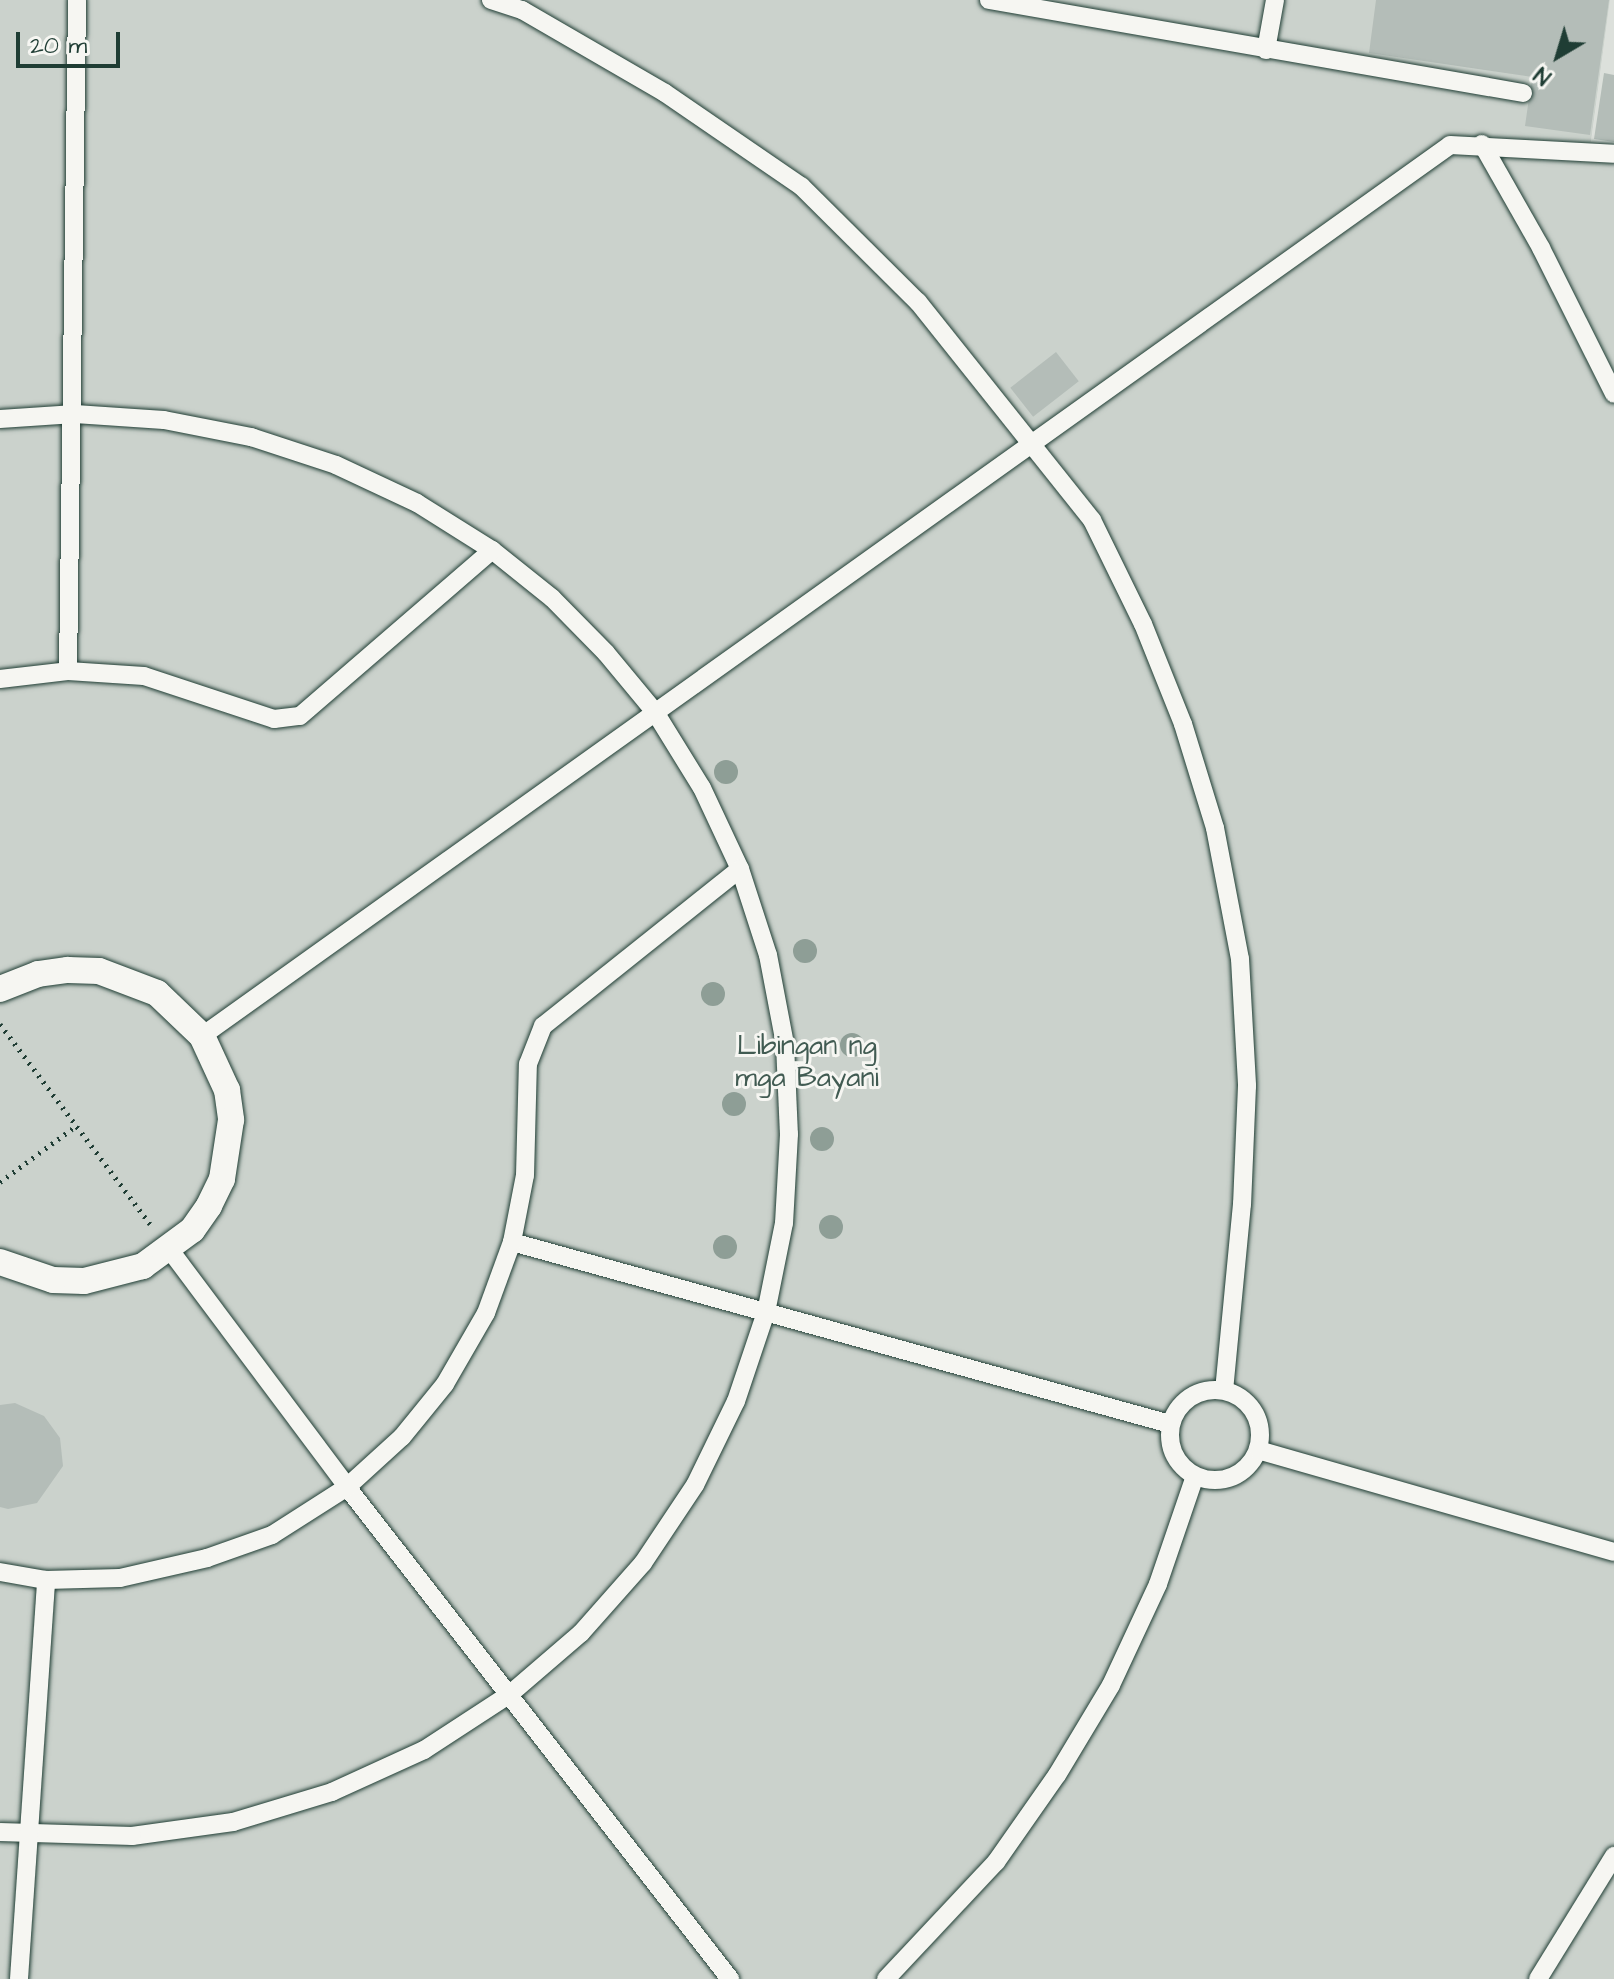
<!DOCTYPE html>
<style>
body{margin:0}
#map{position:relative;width:1614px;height:1979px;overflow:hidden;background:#edefea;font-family:"Architects Daughter",sans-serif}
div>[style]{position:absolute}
.built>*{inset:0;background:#dce0db}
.green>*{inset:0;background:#cbd2cc}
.building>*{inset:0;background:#b4bdb8;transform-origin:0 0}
.path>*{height:5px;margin-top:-2.5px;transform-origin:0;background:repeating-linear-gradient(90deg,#1f3d34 0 2px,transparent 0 8px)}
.roads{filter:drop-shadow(0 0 2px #1f3d34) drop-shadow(0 0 2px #1f3d34)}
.service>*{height:18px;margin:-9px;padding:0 9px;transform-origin:9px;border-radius:9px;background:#f6f6f2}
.service>.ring{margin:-9px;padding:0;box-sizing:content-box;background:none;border:18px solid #f6f6f2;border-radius:50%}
.pedestrian>*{height:26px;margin:-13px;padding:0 13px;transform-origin:13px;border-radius:13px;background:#f6f6f2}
.trees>*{width:24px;height:24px;margin:-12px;border-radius:50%;background:#8e9e96}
span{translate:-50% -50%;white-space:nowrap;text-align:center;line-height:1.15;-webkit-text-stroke:6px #f6f6f2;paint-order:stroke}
.park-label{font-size:28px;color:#415b52}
.north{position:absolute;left:1518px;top:16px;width:80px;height:80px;-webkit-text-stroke:6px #f6f6f2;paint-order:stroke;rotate:218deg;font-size:22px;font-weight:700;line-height:32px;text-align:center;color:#1f3d34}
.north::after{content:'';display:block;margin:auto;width:28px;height:36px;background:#1f3d34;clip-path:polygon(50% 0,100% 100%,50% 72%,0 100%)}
.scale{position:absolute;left:16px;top:32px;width:104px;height:36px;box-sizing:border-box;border:4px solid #1f3d34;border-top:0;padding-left:10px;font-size:24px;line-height:28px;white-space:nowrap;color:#1f3d34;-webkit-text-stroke:6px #f6f6f2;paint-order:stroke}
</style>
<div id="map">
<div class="built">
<div style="clip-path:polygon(1610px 0,1614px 0,1614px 146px,1591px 143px)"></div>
</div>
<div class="green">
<div style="clip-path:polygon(0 0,1610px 0,1591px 142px,1614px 146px,1614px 1979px,0 1979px)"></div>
</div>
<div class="building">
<div style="clip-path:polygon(1376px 0,1609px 0,1590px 135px,1525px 126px,1532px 77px,1369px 53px)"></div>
<div style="clip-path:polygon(1604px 73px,1614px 75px,1614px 142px,1594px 139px)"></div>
<div style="left:1056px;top:352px;width:37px;height:58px;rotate:52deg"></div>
<div style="clip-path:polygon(15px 1403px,44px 1416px,60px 1438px,63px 1466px,37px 1503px,8px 1509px,0 1507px,0 1405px)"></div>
</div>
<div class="path">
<div style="left:0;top:1024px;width:250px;rotate:53.1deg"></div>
<div style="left:0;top:1182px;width:96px;rotate:-36.5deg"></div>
</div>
<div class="roads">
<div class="service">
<div style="left:491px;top:0;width:33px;rotate:18deg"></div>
<div style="left:522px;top:10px;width:165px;rotate:30.1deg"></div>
<div style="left:665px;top:93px;width:165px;rotate:34.4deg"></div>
<div style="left:801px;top:186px;width:165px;rotate:44.8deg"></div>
<div style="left:918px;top:302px;width:279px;rotate:51.4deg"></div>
<div style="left:1092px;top:520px;width:116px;rotate:63.9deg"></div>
<div style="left:1143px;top:624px;width:108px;rotate:68.2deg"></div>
<div style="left:1183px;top:724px;width:109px;rotate:72.9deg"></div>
<div style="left:1215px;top:828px;width:133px;rotate:79.2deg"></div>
<div style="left:1240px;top:959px;width:127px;rotate:86.8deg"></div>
<div style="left:1247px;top:1086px;width:118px;rotate:92.4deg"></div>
<div style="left:1242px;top:1204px;width:187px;rotate:95.5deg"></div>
<div style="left:989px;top:0;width:542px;rotate:9.88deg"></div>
<div style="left:1266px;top:50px;width:51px;rotate:-79.8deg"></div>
<div style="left:1482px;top:144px;width:120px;rotate:60.4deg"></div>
<div style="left:1541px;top:248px;width:163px;rotate:63.4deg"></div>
<div style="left:0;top:419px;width:75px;rotate:-3.8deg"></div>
<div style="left:75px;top:414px;width:89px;rotate:3.9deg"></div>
<div style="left:164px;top:420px;width:89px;rotate:11.1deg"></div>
<div style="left:251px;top:437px;width:89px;rotate:18.2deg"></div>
<div style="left:336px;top:465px;width:89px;rotate:25.1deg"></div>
<div style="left:417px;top:503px;width:89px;rotate:32.1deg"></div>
<div style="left:492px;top:550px;width:77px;rotate:38.7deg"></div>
<div style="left:552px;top:598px;width:77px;rotate:45.5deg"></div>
<div style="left:606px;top:653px;width:77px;rotate:50.3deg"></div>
<div style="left:655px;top:712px;width:89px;rotate:58.3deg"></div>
<div style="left:702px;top:788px;width:89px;rotate:64.9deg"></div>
<div style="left:740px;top:869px;width:90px;rotate:72deg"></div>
<div style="left:768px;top:955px;width:91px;rotate:79.2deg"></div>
<div style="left:785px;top:1044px;width:90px;rotate:87.5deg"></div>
<div style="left:789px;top:1134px;width:89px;rotate:93.2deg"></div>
<div style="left:784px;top:1223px;width:91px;rotate:101.4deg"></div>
<div style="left:766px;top:1312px;width:94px;rotate:108.6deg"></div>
<div style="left:736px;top:1401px;width:93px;rotate:116deg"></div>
<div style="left:695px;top:1485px;width:94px;rotate:123.7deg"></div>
<div style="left:643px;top:1563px;width:94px;rotate:131.5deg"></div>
<div style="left:581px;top:1633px;width:94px;rotate:139.3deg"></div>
<div style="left:510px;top:1694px;width:103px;rotate:146.9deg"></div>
<div style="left:424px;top:1750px;width:101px;rotate:155.5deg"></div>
<div style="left:332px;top:1792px;width:103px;rotate:163.1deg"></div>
<div style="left:233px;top:1822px;width:102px;rotate:172.1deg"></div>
<div style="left:132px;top:1836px;width:132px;rotate:-178.3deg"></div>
<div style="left:68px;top:671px;width:671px;rotate:-89.23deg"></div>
<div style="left:0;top:679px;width:68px;rotate:-6.7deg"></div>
<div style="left:68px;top:671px;width:76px;rotate:3.8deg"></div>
<div style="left:144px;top:676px;width:137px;rotate:18.3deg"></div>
<div style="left:274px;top:719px;width:26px;rotate:-7deg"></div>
<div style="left:300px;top:716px;width:254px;rotate:-40.8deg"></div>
<div style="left:202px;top:1036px;width:1533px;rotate:-35.52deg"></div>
<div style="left:1450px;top:145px;width:164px;rotate:3.1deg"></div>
<div style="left:512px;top:1242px;width:683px;rotate:15.46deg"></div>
<div style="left:170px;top:1250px;width:296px;rotate:53.2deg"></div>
<div style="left:347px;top:1487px;width:624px;rotate:52.1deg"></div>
<div class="ring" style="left:1170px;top:1390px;width:72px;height:72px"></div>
<div style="left:1258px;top:1450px;width:370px;rotate:16deg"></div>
<div style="left:0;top:1572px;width:47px;rotate:9.9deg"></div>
<div style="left:46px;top:1580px;width:74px;rotate:-1.5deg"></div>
<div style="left:120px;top:1578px;width:89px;rotate:-12.9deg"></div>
<div style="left:207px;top:1558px;width:69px;rotate:-19.5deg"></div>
<div style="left:272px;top:1535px;width:89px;rotate:-32.6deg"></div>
<div style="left:347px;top:1487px;width:74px;rotate:-42.3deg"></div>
<div style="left:402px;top:1437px;width:68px;rotate:-50.9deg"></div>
<div style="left:445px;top:1384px;width:82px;rotate:-60deg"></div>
<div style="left:486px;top:1313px;width:76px;rotate:-69.9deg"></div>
<div style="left:512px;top:1242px;width:68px;rotate:-79deg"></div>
<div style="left:525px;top:1175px;width:111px;rotate:-88.5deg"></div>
<div style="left:528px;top:1064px;width:41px;rotate:-68.5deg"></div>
<div style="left:543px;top:1026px;width:252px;rotate:-38.6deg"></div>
<div style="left:19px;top:1979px;width:400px;rotate:-86.1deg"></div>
<div style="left:886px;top:1979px;width:161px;rotate:-46.8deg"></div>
<div style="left:996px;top:1862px;width:106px;rotate:-55deg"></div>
<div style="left:1057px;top:1775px;width:105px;rotate:-59deg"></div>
<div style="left:1111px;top:1685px;width:111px;rotate:-65deg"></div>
<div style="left:1158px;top:1584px;width:114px;rotate:-71.1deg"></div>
<div style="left:1538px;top:1979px;width:145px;rotate:-58.3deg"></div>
</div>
<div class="pedestrian">
<div style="left:0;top:989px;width:41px;rotate:-21.5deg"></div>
<div style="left:38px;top:974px;width:30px;rotate:-8deg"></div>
<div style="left:68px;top:970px;width:31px;rotate:2deg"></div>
<div style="left:99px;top:971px;width:62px;rotate:20.8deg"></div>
<div style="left:157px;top:993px;width:62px;rotate:43.7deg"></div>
<div style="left:202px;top:1036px;width:60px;rotate:65.2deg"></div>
<div style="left:227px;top:1090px;width:30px;rotate:82deg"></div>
<div style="left:231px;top:1120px;width:60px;rotate:98.7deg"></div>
<div style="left:222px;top:1179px;width:30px;rotate:116deg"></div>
<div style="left:209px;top:1206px;width:29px;rotate:125deg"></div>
<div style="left:192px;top:1230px;width:61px;rotate:143.7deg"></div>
<div style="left:143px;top:1266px;width:61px;rotate:165.7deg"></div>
<div style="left:84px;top:1281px;width:31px;rotate:-178deg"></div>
<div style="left:53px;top:1280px;width:56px;rotate:-161.2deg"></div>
</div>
</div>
<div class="trees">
<div style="left:726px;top:772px"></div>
<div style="left:805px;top:951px"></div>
<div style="left:713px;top:994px"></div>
<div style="left:852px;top:1045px"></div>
<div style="left:734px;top:1104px"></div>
<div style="left:822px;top:1139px"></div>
<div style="left:831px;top:1227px"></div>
<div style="left:725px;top:1247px"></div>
</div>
<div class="park-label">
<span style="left:807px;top:1062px">Libingan ng<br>mga Bayani</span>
</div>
<div class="north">N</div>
<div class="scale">20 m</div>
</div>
